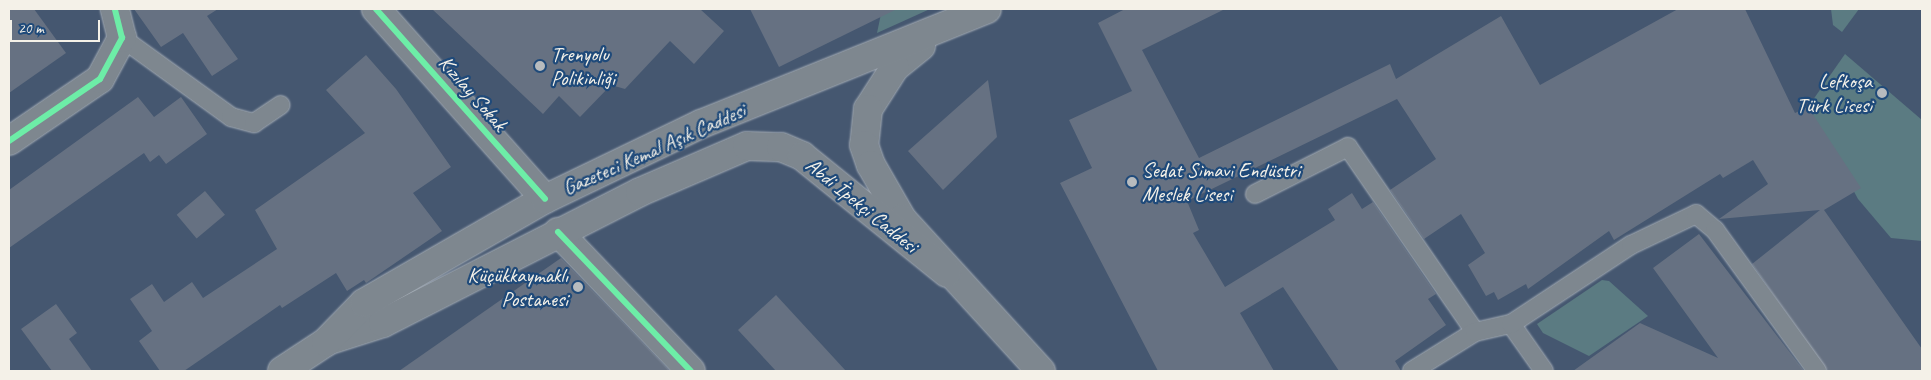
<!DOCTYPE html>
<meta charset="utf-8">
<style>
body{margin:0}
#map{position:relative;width:1931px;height:380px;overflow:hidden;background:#455770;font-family:Caveat,sans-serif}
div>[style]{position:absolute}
.green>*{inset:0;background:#5b7b82}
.building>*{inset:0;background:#667182;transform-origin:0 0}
.roads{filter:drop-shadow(0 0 1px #a3abb4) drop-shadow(0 0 1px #a3abb4)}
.service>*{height:18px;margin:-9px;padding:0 9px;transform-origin:9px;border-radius:9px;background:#7e878f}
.minor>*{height:28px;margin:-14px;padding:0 14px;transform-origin:14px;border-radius:14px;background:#7e878f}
.secondary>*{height:28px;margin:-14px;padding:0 14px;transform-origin:14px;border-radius:14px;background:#7e878f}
.cycleway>*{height:6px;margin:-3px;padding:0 3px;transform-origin:3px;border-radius:3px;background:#6deda7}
.dots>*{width:14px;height:14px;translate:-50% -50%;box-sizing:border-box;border:2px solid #1f4a7a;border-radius:50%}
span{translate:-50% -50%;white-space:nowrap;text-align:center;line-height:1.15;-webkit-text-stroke:4.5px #1f4a7a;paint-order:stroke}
.poi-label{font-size:21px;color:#f4f1e8}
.left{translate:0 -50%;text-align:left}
.right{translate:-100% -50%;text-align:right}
.street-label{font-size:21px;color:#f4f1e8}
.frame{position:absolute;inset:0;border:10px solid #f4f1e8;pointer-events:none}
.scale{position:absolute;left:10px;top:20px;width:90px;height:22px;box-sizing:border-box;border:2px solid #f4f1e8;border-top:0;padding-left:6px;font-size:15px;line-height:18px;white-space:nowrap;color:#f4f1e8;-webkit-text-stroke:4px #1f4a7a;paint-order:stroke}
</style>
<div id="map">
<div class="green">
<div style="clip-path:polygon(882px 9px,930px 9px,877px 33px)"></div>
<div style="clip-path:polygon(1831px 9px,1859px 9px,1842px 32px,1833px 25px)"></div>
<div style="clip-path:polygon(1845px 54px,1922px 120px,1922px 241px,1891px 238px,1858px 199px,1808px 107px)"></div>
<div style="clip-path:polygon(1602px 280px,1609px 281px,1648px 316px,1589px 356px,1543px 333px,1537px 324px)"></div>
</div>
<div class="building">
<div style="clip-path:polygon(9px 9px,34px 9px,66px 53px,9px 93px)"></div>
<div style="clip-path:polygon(134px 9px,218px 9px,207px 16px,238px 59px,212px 76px,183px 33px,161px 47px)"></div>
<div style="clip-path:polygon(432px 9px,700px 9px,724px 31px,694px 64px,670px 41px,625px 89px,611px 85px,580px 117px,559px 96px,543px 114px)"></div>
<div style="clip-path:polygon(750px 9px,897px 9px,779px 67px)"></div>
<div style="clip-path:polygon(1125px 9px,1225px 9px,1142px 50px,1199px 158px,1390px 64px,1396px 79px,1501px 16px,1540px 85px,1678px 9px,1745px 9px,1795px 113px,1808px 107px,1861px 188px,1824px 210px,1922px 349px,1922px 371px,1827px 371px,1752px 264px,1820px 210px,1719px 219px,1768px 184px,1753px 160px,1723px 178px,1720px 174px,1614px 240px,1609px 231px,1528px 289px,1526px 284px,1498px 300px,1494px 292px,1486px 296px,1468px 265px,1485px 253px,1461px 214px,1424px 239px,1390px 190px,1436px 159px,1397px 99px,1187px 201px,1199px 230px,1193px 233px,1225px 287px,1335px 220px,1328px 209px,1352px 193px,1362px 209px,1373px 202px,1436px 294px,1428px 299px,1446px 325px,1395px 361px,1401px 371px,1339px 371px,1283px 287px,1240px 313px,1274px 371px,1158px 371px,1060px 183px,1092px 168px,1069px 120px,1132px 91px,1098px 23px)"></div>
<div style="clip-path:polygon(366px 55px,396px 89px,451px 167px,413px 193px,442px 231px,366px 283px,364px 280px,347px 291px,336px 273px,282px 308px,280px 305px,184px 371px,160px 371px,139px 341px,152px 331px,130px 299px,152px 284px,164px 302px,192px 282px,203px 298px,277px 249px,255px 210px,365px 133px,326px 90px)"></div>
<div style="clip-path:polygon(988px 80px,997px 137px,943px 190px,908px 151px)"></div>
<div style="clip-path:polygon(138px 97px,154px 117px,181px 97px,207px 134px,166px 164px,159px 155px,150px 162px,144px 153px,9px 248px,9px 190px)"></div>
<div style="left:205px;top:191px;width:31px;height:37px;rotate:50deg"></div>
<div style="clip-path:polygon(1699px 234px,1804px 371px,1573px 371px,1640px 323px,1718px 358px,1653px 268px)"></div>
<div style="clip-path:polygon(561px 258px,670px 371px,399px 371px)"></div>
<div style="clip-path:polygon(776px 295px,846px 371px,776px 371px,738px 330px)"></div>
<div style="clip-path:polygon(56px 304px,77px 333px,69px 339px,92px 371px,52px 371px,21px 329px)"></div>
</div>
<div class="roads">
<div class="service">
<div style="left:122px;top:38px;width:135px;rotate:35.9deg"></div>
<div style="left:231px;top:117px;width:24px;rotate:15deg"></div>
<div style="left:254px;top:123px;width:32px;rotate:-34deg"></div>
<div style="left:1255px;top:194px;width:104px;rotate:-26.8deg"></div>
<div style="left:1348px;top:147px;width:224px;rotate:55.5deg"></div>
<div style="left:1511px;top:324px;width:57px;rotate:54.9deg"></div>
<div style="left:1412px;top:371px;width:74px;rotate:-31.8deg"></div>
<div style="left:1475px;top:332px;width:37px;rotate:-13deg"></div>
<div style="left:1511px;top:324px;width:144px;rotate:-33.4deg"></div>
<div style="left:1631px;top:245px;width:72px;rotate:-25.5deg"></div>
<div style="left:1696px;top:214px;width:25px;rotate:40deg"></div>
<div style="left:1715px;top:230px;width:174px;rotate:54.1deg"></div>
</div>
<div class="minor">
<div style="left:376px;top:9px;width:254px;rotate:48.3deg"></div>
<div style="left:9px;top:141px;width:110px;rotate:-34.3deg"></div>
<div style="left:100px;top:79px;width:47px;rotate:-61.8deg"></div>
<div style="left:122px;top:38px;width:30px;rotate:-104deg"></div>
<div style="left:558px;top:232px;width:192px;rotate:46.3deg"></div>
</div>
<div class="secondary">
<div style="left:921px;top:46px;width:33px;rotate:141deg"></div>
<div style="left:895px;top:67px;width:50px;rotate:122.7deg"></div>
<div style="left:868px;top:109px;width:36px;rotate:96deg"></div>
<div style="left:864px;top:145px;width:21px;rotate:71deg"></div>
<div style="left:871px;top:165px;width:62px;rotate:60.1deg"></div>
<div style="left:902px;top:219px;width:206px;rotate:47.6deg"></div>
<div style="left:330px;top:340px;width:56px;rotate:-17.8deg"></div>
<div style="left:383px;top:323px;width:288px;rotate:-27deg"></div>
<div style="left:640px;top:192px;width:116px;rotate:-23.3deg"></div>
<div style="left:747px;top:146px;width:34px;rotate:2deg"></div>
<div style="left:781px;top:147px;width:23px;rotate:23deg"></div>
<div style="left:802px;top:156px;width:186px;rotate:38.9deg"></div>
<div style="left:282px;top:371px;width:53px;rotate:-33.4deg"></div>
<div style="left:326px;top:342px;width:54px;rotate:-45.7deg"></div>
<div style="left:364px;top:303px;width:209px;rotate:-29.9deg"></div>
<div style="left:545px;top:199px;width:173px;rotate:-25.7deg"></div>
<div style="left:701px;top:124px;width:308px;rotate:-21.9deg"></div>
</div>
</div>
<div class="cycleway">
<div style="left:376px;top:9px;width:254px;rotate:48.3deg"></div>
<div style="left:9px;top:141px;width:110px;rotate:-34.3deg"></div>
<div style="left:100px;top:79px;width:47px;rotate:-61.8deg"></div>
<div style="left:122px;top:38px;width:30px;rotate:-104deg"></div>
<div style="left:558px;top:232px;width:192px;rotate:46.3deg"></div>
</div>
<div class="dots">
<div style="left:540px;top:66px;background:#b7bbbe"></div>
<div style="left:1882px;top:93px;background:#b7bbbe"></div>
<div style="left:1132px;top:182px;background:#b7bbbe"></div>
<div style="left:578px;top:287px;background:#b7bbbe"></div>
</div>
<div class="poi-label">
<span class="left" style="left:551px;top:66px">Trenyolu<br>Polikinliği</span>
<span class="right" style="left:1872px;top:93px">Lefkoşa<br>Türk Lisesi</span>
<span class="left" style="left:1142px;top:182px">Sedat Simavi Endüstri<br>Meslek Lisesi</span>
<span class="right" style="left:568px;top:287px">Küçükkaymaklı<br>Postanesi</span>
</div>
<div class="street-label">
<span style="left:473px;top:93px;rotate:49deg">Kızılay Sokak</span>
<span style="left:654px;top:149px;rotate:-24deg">Gazeteci Kemal Aşık Caddesi</span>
<span style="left:862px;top:205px;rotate:39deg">Abdi İpekçi Caddesi</span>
</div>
<div class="frame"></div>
<div class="scale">20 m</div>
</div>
